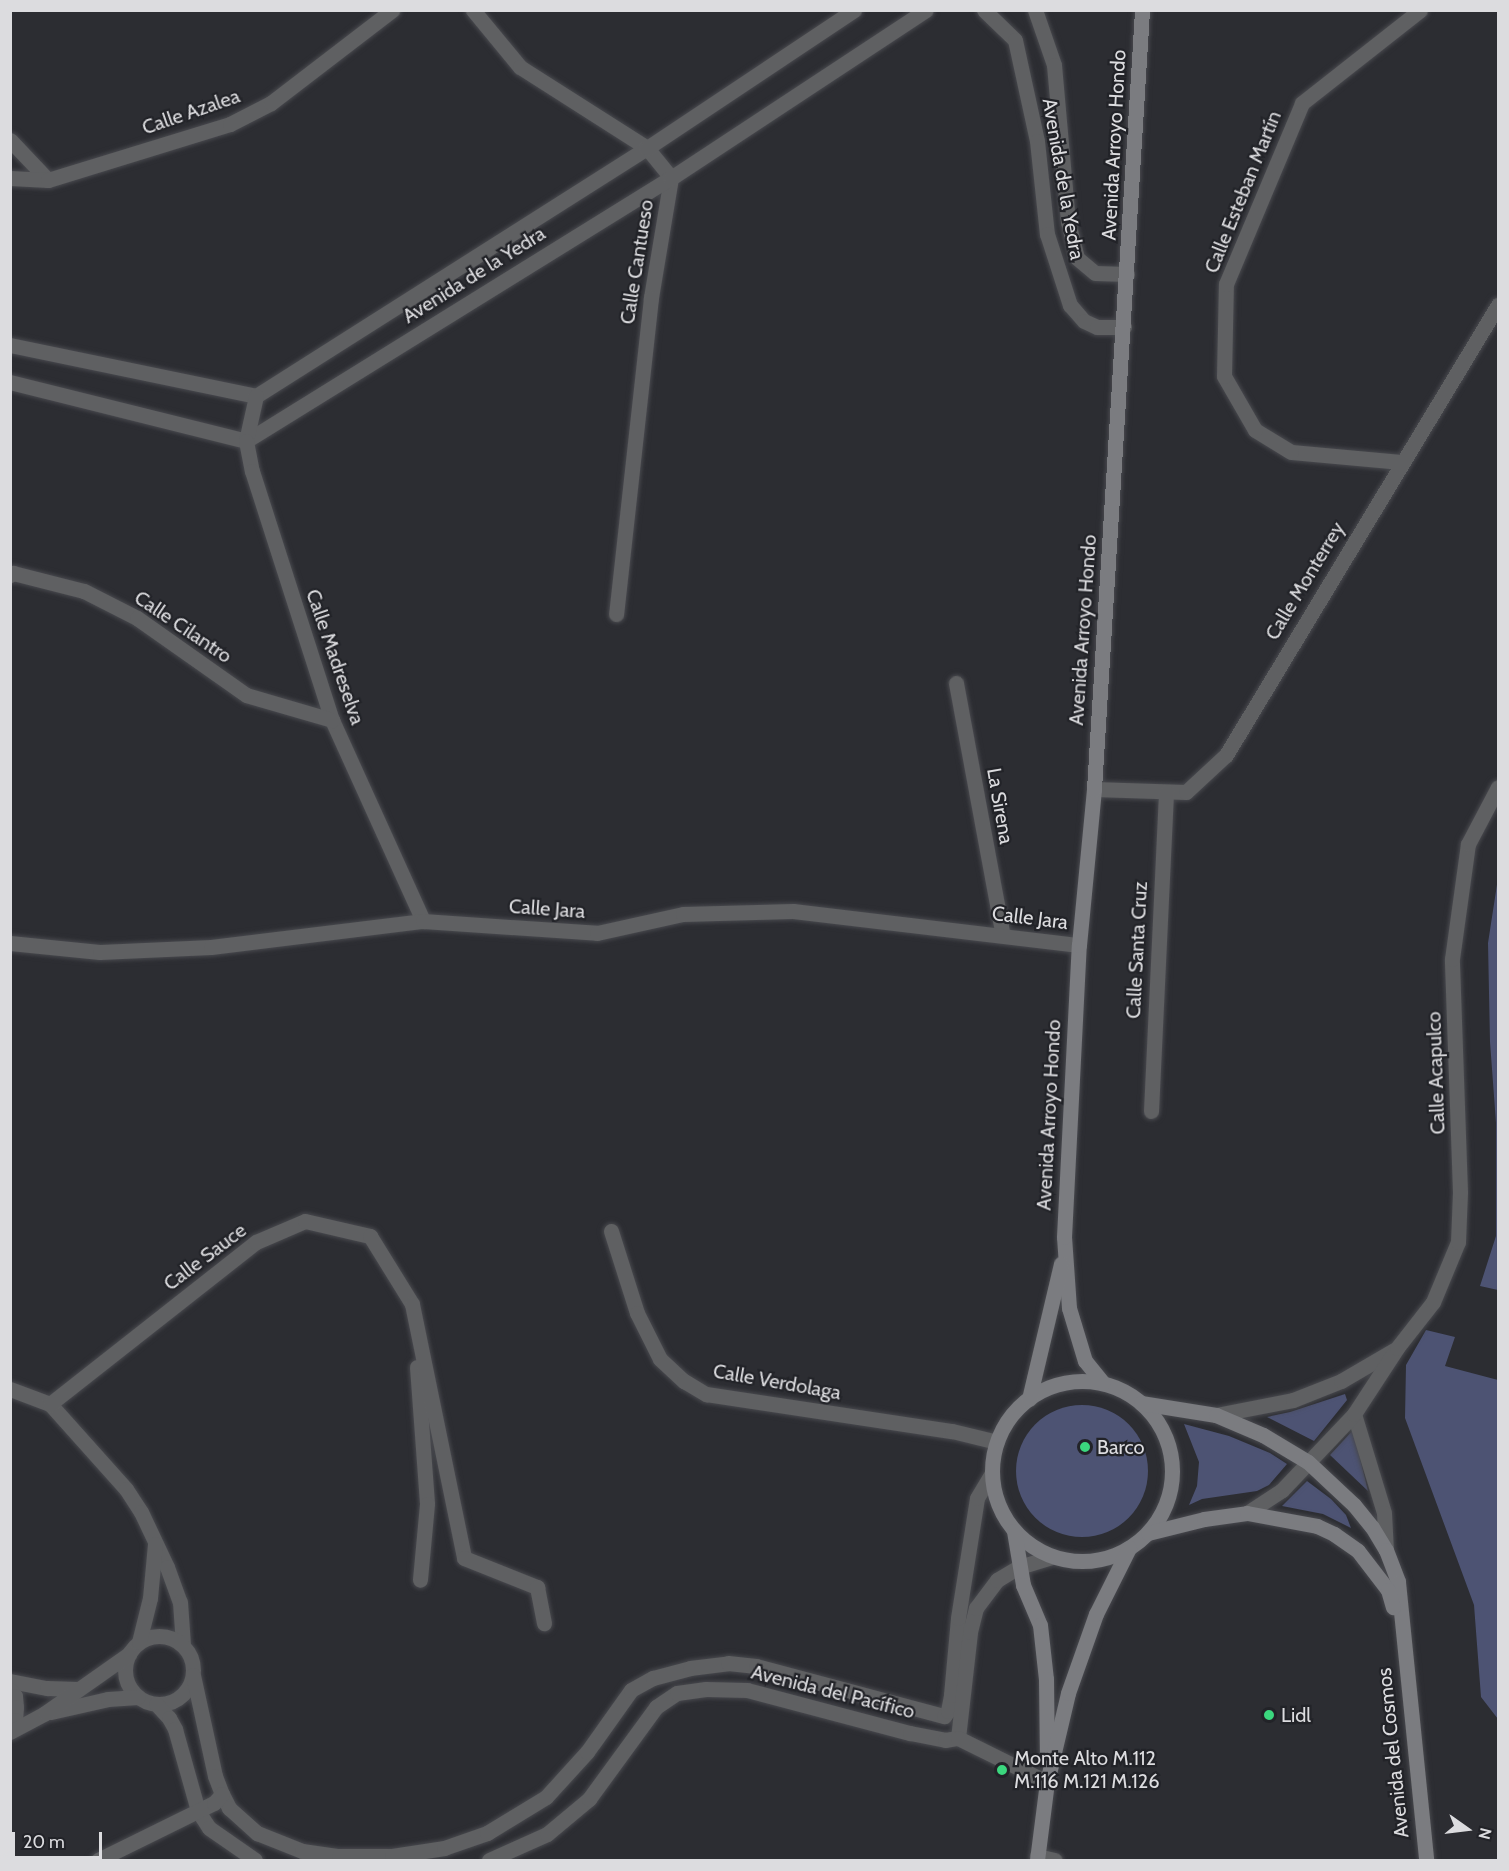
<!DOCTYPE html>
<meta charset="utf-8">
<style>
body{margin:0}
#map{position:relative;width:1509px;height:1871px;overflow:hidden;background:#2c2d32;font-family:Cabin,sans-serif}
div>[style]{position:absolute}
.green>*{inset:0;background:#4d5373}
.round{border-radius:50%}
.roads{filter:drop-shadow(0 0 2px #48494e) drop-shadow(0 0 2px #48494e)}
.street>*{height:15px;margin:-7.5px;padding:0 7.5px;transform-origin:7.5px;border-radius:7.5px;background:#5f6062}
.street>.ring{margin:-7.5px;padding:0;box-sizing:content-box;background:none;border:15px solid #5f6062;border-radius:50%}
.secondary>*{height:15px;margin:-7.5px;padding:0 7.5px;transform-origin:7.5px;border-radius:7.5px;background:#7b7c80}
.secondary>.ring{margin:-7.5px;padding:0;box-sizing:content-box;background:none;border:15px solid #7b7c80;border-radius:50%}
.dots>*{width:16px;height:16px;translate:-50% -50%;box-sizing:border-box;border:3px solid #222328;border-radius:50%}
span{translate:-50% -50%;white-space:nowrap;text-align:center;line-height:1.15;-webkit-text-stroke:4.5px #222328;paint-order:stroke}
.street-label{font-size:20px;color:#dcdcdf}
.poi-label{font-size:20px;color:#dcdcdf}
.left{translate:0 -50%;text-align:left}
.frame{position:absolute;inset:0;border:12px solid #dcdcdf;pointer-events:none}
.north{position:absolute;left:1437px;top:1799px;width:60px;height:60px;-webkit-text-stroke:4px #222328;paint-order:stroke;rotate:104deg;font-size:16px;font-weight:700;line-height:24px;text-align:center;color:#dcdcdf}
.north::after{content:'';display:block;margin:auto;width:21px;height:27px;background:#dcdcdf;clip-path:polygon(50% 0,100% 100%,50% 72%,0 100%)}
.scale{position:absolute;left:12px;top:1832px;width:90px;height:27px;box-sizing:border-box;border:3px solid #dcdcdf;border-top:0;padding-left:8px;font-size:18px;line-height:21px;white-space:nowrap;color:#dcdcdf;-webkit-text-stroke:4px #222328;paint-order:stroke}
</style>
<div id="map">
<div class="green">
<div style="clip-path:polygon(1498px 878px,1498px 1290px,1480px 1286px,1496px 1236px,1496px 1123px,1490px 1042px,1488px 943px)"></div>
<div style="clip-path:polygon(1426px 1330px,1455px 1337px,1445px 1366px,1498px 1380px,1498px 1719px,1481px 1697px,1474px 1605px,1405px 1418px,1406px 1365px)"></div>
<div style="clip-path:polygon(1345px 1394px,1347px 1400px,1314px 1441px,1267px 1417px,1290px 1412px)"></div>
<div class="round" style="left:1016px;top:1405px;width:132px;height:132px"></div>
<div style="clip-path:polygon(1184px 1424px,1229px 1436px,1270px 1453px,1287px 1464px,1269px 1485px,1257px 1491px,1202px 1499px,1189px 1505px,1197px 1486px,1199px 1462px)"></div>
<div style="clip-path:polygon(1353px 1430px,1368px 1491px,1330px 1455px)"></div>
<div style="clip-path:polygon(1307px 1481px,1331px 1499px,1346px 1515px,1351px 1528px,1323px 1514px,1282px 1506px)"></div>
</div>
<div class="roads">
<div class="street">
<div style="left:473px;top:10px;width:74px;rotate:50.5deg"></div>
<div style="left:520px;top:67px;width:151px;rotate:32.5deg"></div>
<div style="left:647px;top:148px;width:38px;rotate:51deg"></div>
<div style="left:671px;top:178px;width:122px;rotate:99.5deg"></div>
<div style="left:651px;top:298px;width:318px;rotate:96.3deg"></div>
<div style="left:984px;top:10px;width:43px;rotate:44.1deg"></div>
<div style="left:1015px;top:40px;width:103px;rotate:77.7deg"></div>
<div style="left:1037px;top:141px;width:94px;rotate:83.9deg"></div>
<div style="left:1047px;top:234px;width:75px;rotate:72.1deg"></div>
<div style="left:1070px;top:305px;width:21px;rotate:49deg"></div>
<div style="left:1084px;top:321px;width:14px;rotate:25deg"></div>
<div style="left:1097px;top:327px;width:27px"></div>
<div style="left:1035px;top:10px;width:58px;rotate:70.9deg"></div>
<div style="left:1054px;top:65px;width:158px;rotate:84.9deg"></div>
<div style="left:1068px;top:222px;width:37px;rotate:76deg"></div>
<div style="left:1077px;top:258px;width:23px;rotate:40deg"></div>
<div style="left:1095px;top:273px;width:32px;rotate:2deg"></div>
<div style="left:10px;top:140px;width:55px;rotate:46.5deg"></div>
<div style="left:10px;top:178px;width:38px;rotate:3deg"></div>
<div style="left:48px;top:180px;width:190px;rotate:-17.1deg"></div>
<div style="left:230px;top:124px;width:46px;rotate:-27.1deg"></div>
<div style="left:271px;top:103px;width:153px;rotate:-37.5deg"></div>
<div style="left:10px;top:345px;width:251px;rotate:11.7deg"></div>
<div style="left:256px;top:396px;width:463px;rotate:-32.4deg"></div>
<div style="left:647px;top:148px;width:249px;rotate:-33.7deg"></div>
<div style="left:10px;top:382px;width:243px;rotate:14deg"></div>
<div style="left:246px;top:441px;width:500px;rotate:-31.8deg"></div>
<div style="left:671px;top:178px;width:305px;rotate:-33.4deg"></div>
<div style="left:256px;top:396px;width:46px;rotate:102.5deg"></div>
<div style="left:246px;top:441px;width:31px;rotate:79deg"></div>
<div style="left:252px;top:471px;width:262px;rotate:72.2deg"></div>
<div style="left:332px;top:720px;width:221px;rotate:65.6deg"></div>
<div style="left:1401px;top:462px;width:110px;rotate:-174.8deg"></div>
<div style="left:1291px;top:452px;width:42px;rotate:-148.6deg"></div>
<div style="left:1255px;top:430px;width:62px;rotate:-119.9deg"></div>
<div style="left:1224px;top:376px;width:92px;rotate:-88.8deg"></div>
<div style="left:1226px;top:284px;width:196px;rotate:-67.2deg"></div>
<div style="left:1302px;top:103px;width:150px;rotate:-38.2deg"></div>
<div style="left:10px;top:575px;width:4px;rotate:-34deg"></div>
<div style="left:13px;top:573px;width:73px;rotate:14.2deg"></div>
<div style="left:84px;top:591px;width:59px;rotate:27deg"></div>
<div style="left:137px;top:618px;width:133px;rotate:35.2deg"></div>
<div style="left:246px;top:695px;width:90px;rotate:16.2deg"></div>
<div style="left:956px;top:683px;width:257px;rotate:79.5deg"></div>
<div style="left:1094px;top:789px;width:92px;rotate:1.9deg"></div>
<div style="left:1186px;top:792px;width:54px;rotate:-42.8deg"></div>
<div style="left:1226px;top:755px;width:526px;rotate:-58.85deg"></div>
<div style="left:10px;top:943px;width:90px;rotate:5.7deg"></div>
<div style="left:100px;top:952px;width:111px;rotate:-2.6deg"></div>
<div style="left:211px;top:947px;width:214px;rotate:-7deg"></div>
<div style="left:423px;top:921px;width:174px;rotate:3.9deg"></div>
<div style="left:597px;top:933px;width:88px;rotate:-12.5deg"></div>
<div style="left:683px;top:914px;width:110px;rotate:-1.6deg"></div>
<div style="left:793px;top:911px;width:288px;rotate:6.8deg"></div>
<div style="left:1151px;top:1111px;width:319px;rotate:-87.3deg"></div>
<div style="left:611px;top:1231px;width:86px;rotate:72.4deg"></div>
<div style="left:637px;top:1313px;width:51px;rotate:63.4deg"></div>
<div style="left:660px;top:1359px;width:33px;rotate:43deg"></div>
<div style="left:684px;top:1381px;width:26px;rotate:31deg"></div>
<div style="left:706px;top:1394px;width:249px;rotate:8.6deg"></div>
<div style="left:952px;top:1431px;width:46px;rotate:13.7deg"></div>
<div style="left:417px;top:1367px;width:137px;rotate:85.8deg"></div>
<div style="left:427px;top:1504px;width:76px;rotate:95.3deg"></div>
<div style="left:10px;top:1389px;width:43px;rotate:20.6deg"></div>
<div style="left:50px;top:1404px;width:114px;rotate:48.2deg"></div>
<div style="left:126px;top:1489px;width:27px;rotate:57deg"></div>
<div style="left:141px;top:1512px;width:61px;rotate:64.7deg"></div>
<div style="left:167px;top:1567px;width:37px;rotate:70deg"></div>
<div style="left:180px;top:1602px;width:43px;rotate:86deg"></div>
<div style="left:50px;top:1404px;width:262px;rotate:-38.2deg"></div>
<div style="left:256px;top:1242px;width:53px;rotate:-23.2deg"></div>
<div style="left:305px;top:1221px;width:67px;rotate:13deg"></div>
<div style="left:370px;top:1236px;width:80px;rotate:58.3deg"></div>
<div style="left:412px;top:1304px;width:259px;rotate:78.4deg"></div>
<div style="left:464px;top:1558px;width:79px;rotate:21.7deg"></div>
<div style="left:537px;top:1587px;width:37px;rotate:79deg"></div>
<div style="left:1354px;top:1414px;width:103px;rotate:73.1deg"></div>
<div style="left:1384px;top:1513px;width:37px;rotate:87deg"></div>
<div style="left:1216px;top:1415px;width:78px;rotate:-11deg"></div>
<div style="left:1293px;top:1400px;width:52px;rotate:-21.6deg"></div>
<div style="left:1341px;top:1381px;width:61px;rotate:-30.3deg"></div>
<div style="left:1247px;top:1513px;width:42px;rotate:-33.3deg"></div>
<div style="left:1282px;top:1490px;width:105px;rotate:-46.5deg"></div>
<div style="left:1354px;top:1414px;width:79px;rotate:-56.9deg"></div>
<div style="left:1397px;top:1348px;width:58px;rotate:-52deg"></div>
<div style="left:1433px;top:1302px;width:65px;rotate:-67.4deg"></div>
<div style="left:1458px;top:1242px;width:50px;rotate:-87.7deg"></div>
<div style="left:1460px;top:1192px;width:233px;rotate:-92deg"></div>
<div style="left:1452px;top:959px;width:116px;rotate:-82.1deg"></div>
<div style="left:1468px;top:844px;width:64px;rotate:-62.2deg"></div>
<div class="ring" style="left:125px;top:1636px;width:53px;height:53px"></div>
<div style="left:139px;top:1642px;width:45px;rotate:-76deg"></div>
<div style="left:150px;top:1598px;width:54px;rotate:-84.7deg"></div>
<div style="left:193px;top:1675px;width:103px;rotate:77.7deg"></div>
<div style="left:215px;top:1776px;width:19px;rotate:69deg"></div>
<div style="left:222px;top:1794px;width:16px;rotate:63deg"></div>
<div style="left:229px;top:1808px;width:38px;rotate:42deg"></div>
<div style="left:257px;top:1833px;width:48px;rotate:21.8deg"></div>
<div style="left:302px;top:1851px;width:37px;rotate:8deg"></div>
<div style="left:339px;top:1856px;width:53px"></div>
<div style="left:392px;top:1856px;width:53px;rotate:-8.7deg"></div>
<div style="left:444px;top:1848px;width:46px;rotate:-19.2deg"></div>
<div style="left:487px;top:1833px;width:69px;rotate:-31.4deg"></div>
<div style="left:546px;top:1797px;width:61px;rotate:-47.7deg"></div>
<div style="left:587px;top:1752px;width:76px;rotate:-54.6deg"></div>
<div style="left:631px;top:1690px;width:25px;rotate:-29deg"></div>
<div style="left:653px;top:1678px;width:38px;rotate:-15deg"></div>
<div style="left:690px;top:1668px;width:38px;rotate:-7deg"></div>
<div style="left:728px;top:1663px;width:28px;rotate:6deg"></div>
<div style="left:756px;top:1666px;width:195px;rotate:14.9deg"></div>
<div style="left:944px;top:1716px;width:6px;rotate:-51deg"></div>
<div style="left:948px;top:1711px;width:16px;rotate:-79deg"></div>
<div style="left:951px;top:1695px;width:77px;rotate:-84.8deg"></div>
<div style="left:958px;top:1618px;width:121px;rotate:-81deg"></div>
<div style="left:977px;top:1498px;width:29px;rotate:-59deg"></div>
<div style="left:10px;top:1681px;width:38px;rotate:11deg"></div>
<div style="left:47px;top:1688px;width:31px;rotate:2deg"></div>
<div style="left:10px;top:1690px;width:8px;rotate:50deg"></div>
<div style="left:15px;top:1696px;width:11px;rotate:85deg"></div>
<div style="left:16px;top:1707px;width:13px;rotate:94deg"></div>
<div style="left:15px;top:1720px;width:10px;rotate:119deg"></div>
<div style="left:156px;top:1704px;width:19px;rotate:47deg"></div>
<div style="left:169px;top:1718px;width:13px;rotate:61deg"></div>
<div style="left:175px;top:1729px;width:85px;rotate:74.3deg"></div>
<div style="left:198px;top:1811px;width:20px;rotate:57deg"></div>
<div style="left:209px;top:1828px;width:56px;rotate:34.8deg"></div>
<div style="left:51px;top:1712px;width:58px;rotate:-12.8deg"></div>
<div style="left:108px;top:1699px;width:30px;rotate:-4deg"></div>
<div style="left:10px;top:1732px;width:40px;rotate:-28deg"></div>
<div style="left:45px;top:1713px;width:103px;rotate:-35.1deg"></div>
<div style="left:958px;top:1738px;width:107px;rotate:-83.5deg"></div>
<div style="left:970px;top:1632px;width:25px;rotate:-76deg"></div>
<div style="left:976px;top:1608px;width:35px;rotate:-53deg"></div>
<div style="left:997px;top:1580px;width:26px;rotate:-31deg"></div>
<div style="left:1019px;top:1567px;width:34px;rotate:-17deg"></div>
<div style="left:1037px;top:1856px;width:18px;rotate:13deg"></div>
<div style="left:98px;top:1860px;width:129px;rotate:-26.2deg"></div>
<div style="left:214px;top:1803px;width:12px;rotate:-48deg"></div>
<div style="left:489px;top:1860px;width:64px;rotate:-24.1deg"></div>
<div style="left:547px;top:1834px;width:55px;rotate:-39.8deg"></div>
<div style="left:589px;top:1799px;width:114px;rotate:-53.9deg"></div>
<div style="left:656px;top:1707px;width:25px;rotate:-34deg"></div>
<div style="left:677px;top:1693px;width:29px;rotate:-8deg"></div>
<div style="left:706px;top:1689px;width:41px;rotate:1.4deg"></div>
<div style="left:747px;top:1690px;width:169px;rotate:14.8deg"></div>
<div style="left:910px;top:1733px;width:36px;rotate:11deg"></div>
<div style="left:945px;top:1740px;width:13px;rotate:-9deg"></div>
<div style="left:958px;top:1738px;width:99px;rotate:26.3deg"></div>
</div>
<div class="secondary">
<div class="ring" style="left:992px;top:1381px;width:165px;height:165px"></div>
<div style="left:1103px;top:1383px;width:28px;rotate:-129deg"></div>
<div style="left:1085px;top:1361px;width:55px;rotate:-106.8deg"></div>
<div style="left:1069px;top:1308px;width:71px;rotate:-94deg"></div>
<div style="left:1064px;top:1237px;width:292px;rotate:-87.1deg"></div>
<div style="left:1079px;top:945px;width:157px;rotate:-84.5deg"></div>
<div style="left:1094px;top:789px;width:780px;rotate:-86.47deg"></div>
<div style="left:1029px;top:1399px;width:139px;rotate:-76.7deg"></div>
<div style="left:1141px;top:1403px;width:76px;rotate:9.1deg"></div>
<div style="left:1216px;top:1415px;width:51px;rotate:23.1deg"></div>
<div style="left:1263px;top:1435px;width:52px;rotate:31deg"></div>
<div style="left:1308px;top:1462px;width:63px;rotate:43.1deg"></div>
<div style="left:1354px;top:1505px;width:28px;rotate:51deg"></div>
<div style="left:1372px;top:1527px;width:27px;rotate:59deg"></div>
<div style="left:1386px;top:1550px;width:34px;rotate:69deg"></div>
<div style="left:1398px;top:1582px;width:279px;rotate:84.2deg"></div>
<div style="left:1014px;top:1531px;width:55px;rotate:80.5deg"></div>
<div style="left:1023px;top:1585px;width:43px;rotate:67deg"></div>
<div style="left:1040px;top:1625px;width:54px;rotate:83.7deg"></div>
<div style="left:1046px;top:1679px;width:78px;rotate:89.3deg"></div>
<div style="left:1148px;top:1533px;width:58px;rotate:-14deg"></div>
<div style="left:1204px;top:1519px;width:43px;rotate:-7.9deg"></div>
<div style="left:1247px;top:1513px;width:71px;rotate:10.5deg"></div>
<div style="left:1317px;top:1526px;width:19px;rotate:25deg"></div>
<div style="left:1334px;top:1534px;width:29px;rotate:35deg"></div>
<div style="left:1358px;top:1551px;width:49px;rotate:52.4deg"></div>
<div style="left:1388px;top:1590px;width:18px;rotate:74deg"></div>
<div style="left:1037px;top:1860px;width:79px;rotate:-82.7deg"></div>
<div style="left:1047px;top:1782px;width:91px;rotate:-76.7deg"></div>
<div style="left:1068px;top:1693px;width:84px;rotate:-70.5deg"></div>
<div style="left:1096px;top:1614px;width:74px;rotate:-63.4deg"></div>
</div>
</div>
<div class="dots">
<div style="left:1085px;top:1447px;background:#3bd77e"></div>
<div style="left:1269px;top:1715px;background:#3bd77e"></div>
<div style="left:1002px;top:1770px;background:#3bd77e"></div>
</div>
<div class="street-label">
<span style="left:191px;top:112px;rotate:-19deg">Calle Azalea</span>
<span style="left:1114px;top:145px;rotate:-87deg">Avenida Arroyo Hondo</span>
<span style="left:1063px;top:179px;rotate:80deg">Avenida de la Yedra</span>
<span style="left:1243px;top:192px;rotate:-68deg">Calle Esteban Martín</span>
<span style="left:637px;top:262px;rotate:-81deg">Calle Cantueso</span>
<span style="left:474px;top:275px;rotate:-32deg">Avenida de la Yedra</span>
<span style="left:1305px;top:581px;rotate:-59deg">Calle Monterrey</span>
<span style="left:183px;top:627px;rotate:34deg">Calle Cilantro</span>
<span style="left:1083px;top:630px;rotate:-86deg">Avenida Arroyo Hondo</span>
<span style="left:335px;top:657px;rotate:71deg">Calle Madreselva</span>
<span style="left:1000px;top:806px;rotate:80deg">La Sirena</span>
<span style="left:547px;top:909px;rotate:4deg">Calle Jara</span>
<span style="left:1030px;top:918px;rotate:7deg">Calle Jara</span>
<span style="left:1137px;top:950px;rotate:-87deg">Calle Santa Cruz</span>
<span style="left:1436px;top:1073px;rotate:-92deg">Calle Acapulco</span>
<span style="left:1049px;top:1115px;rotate:-87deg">Avenida Arroyo Hondo</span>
<span style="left:205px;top:1257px;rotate:-37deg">Calle Sauce</span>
<span style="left:777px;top:1382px;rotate:10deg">Calle Verdolaga</span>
<span style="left:833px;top:1692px;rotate:14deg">Avenida del Pacífico</span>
<span style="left:1393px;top:1753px;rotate:-96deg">Avenida del Cosmos</span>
</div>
<div class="poi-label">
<span class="left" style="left:1097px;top:1447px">Barco</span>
<span class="left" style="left:1281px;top:1715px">Lidl</span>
<span class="left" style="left:1014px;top:1770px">Monte Alto M.112<br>M.116 M.121 M.126</span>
</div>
<div class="frame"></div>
<div class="north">N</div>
<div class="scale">20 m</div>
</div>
